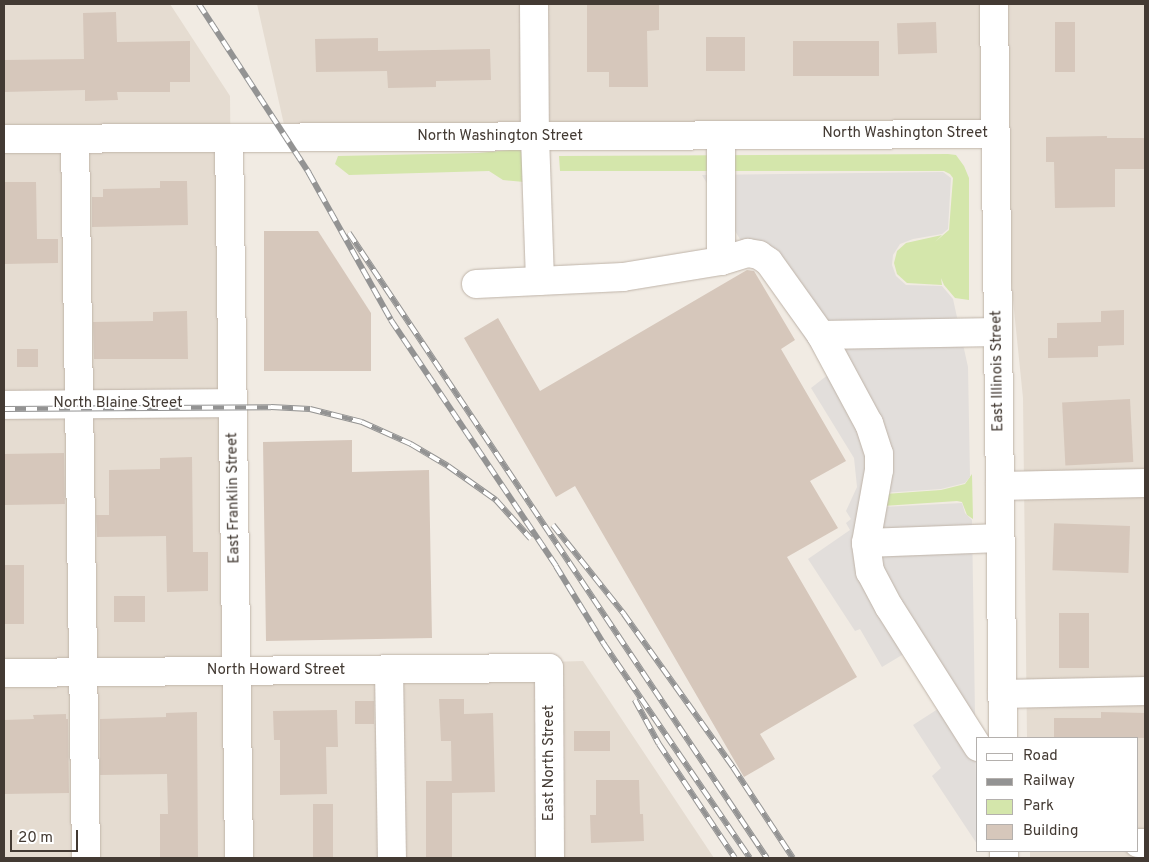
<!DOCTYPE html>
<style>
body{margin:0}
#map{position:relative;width:1149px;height:862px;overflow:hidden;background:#f1ebe3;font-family:Overpass,sans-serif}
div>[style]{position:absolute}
.residential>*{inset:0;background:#e5dcd1}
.green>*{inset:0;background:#d4e6ab}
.parking>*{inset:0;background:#e2dedb}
.building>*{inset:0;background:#d6c7bb;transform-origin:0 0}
.roads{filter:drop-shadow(0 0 1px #bfb4a9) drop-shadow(0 0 1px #bfb4a9)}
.minor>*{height:28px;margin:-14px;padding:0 14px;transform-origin:14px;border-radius:14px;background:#fff}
.rail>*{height:5.5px;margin-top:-2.75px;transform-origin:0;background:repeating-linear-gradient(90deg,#fff 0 11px,#939393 0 22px);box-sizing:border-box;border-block:1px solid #939393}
span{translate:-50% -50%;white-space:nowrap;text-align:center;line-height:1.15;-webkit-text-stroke:4px #fff;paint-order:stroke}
.street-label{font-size:15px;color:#433a33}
.frame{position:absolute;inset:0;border:5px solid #433a33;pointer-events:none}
.legend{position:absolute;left:976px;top:737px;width:162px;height:115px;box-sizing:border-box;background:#fff;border:1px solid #b4b0ad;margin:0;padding:6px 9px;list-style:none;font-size:15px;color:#433a33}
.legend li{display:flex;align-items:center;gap:10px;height:25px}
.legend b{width:25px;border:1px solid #b4b0ad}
.scale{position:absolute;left:10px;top:830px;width:68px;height:22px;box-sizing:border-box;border:2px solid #433a33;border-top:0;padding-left:6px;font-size:15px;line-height:18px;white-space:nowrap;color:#433a33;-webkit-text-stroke:4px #fff;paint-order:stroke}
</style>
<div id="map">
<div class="residential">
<div style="clip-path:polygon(4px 4px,170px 4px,230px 96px,236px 671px,583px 661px,714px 858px,4px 858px)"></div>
<div style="clip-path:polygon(257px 4px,1145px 4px,1145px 858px,1030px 858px,1030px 851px,1138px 851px,1138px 738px,1027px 738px,1023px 398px,996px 134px,287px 138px)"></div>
</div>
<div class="green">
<div style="clip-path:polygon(519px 149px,525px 156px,524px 182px,503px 180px,489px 171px,349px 175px,335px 164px,338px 156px,478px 153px)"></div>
<div style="clip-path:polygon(948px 154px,956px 155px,964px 166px,969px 178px,969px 300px,955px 298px,944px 285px,941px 278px,942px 285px,907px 283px,897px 274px,894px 263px,897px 251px,906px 243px,942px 235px,935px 242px,949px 230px,953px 178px,950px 174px,944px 171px,560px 171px,559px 156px)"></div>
<div style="clip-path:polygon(972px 474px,973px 519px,967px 515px,962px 502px,957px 501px,883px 506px,885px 494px,941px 490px,965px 484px)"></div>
</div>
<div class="parking">
<div style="clip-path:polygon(943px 172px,951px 178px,948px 229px,942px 234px,913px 239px,900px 244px,893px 255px,892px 265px,896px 276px,906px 285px,942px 286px,953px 299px,968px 367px,970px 477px,965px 483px,941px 489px,883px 493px,882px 507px,962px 503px,965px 513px,972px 520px,977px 844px,932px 776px,941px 768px,913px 725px,941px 707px,907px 652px,882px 667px,860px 629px,855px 631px,808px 559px,850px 530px,846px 523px,851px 519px,846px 511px,857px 487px,854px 458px,811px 388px,829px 374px,754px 263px,702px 175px)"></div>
</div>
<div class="building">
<div style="clip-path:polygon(587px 4px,659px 4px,659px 30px,647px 31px,648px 87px,609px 87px,609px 72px,587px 72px)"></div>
<div style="clip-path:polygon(116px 12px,117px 42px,190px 41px,190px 82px,170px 82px,170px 92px,117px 92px,118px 100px,85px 101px,85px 90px,4px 92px,4px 60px,84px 59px,83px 13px)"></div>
<div style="left:936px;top:22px;width:31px;height:39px;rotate:88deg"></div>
<div style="left:1055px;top:22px;width:20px;height:50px"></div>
<div style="left:745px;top:37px;width:34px;height:39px;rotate:90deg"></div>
<div style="clip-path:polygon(378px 38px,378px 51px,490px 49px,491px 80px,436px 81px,436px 87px,388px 88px,387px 71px,316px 72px,315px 39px)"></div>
<div style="left:879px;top:41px;width:35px;height:86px;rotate:90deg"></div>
<div style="clip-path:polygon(1107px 136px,1107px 138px,1145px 138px,1145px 169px,1115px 169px,1115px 207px,1055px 208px,1054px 162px,1046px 162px,1046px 137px)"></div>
<div style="clip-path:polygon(160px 181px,187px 181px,188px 225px,92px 227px,92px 197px,103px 197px,103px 189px,160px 188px)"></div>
<div style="clip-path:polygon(4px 182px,36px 182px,37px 239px,58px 239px,58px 263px,4px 264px)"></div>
<div style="clip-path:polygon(264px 231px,318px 231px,371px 313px,371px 371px,264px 371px)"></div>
<div style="clip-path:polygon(747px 270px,754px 271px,795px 340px,781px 349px,846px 461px,810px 481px,838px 528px,787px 557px,857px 677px,760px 734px,775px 759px,744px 777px,575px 486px,556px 497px,464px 338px,498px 318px,540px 391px)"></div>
<div style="clip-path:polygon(1124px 310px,1124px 345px,1098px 346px,1098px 357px,1048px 358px,1048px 338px,1057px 338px,1057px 323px,1101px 322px,1101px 311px)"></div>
<div style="clip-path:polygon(187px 311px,188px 359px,94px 359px,93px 322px,153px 321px,153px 312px)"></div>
<div style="left:17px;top:349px;width:21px;height:18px"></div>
<div style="left:1130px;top:399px;width:63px;height:68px;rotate:87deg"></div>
<div style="clip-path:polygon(352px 440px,352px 472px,429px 470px,432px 638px,266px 641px,263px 442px)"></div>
<div style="left:64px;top:453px;width:51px;height:60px;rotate:89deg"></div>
<div style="clip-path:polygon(192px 457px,193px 552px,208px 552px,208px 591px,167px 592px,166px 536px,97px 537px,96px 515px,109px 515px,109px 470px,160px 469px,160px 458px)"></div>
<div style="left:1130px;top:526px;width:47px;height:76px;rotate:92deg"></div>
<div style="left:4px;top:565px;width:20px;height:59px"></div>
<div style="left:114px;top:596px;width:31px;height:26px"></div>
<div style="left:1059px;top:613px;width:30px;height:55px"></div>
<div style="clip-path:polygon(439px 699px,464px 699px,464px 714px,493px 713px,495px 792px,452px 793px,451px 741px,441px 741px)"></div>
<div style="left:355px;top:701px;width:19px;height:23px"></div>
<div style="clip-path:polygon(337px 710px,338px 747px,326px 747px,327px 794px,280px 795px,280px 740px,274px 740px,273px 711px)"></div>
<div style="clip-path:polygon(197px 712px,198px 858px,160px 858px,160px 814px,168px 814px,167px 774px,100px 775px,100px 719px,166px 717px,166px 713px)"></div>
<div style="clip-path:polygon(1101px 712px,1145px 713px,1145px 738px,1054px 738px,1054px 718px,1101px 718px)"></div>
<div style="clip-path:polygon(66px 714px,66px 719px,68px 719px,69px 793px,4px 794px,4px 720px,34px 719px,33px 715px)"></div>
<div style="left:574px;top:731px;width:36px;height:20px"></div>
<div style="clip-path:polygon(596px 780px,639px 780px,640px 814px,643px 814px,644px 841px,591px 843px,590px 815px,596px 815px)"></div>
<div style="left:426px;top:781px;width:26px;height:77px"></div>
<div style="left:313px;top:804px;width:20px;height:54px"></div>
</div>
<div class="roads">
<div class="minor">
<div style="left:534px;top:4px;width:133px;rotate:89.6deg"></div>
<div style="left:535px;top:137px;width:144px;rotate:88deg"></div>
<div style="left:994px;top:4px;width:734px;rotate:89.3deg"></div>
<div style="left:229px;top:138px;width:720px;rotate:89.2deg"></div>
<div style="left:4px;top:139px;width:992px;rotate:-0.29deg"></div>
<div style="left:75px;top:139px;width:719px;rotate:89.12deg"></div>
<div style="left:721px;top:261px;width:126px;rotate:-90deg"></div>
<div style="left:476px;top:284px;width:147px;rotate:-2.7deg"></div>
<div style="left:623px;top:277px;width:99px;rotate:-9.3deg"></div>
<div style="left:721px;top:261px;width:28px;rotate:-17deg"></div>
<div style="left:748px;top:253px;width:11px;rotate:10deg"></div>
<div style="left:759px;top:255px;width:12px;rotate:35deg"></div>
<div style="left:769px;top:262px;width:90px;rotate:54.5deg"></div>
<div style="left:4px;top:405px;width:229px;rotate:-0.5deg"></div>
<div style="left:1000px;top:486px;width:145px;rotate:-1.2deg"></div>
<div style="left:866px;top:543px;width:134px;rotate:-2.1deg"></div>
<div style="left:389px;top:670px;width:188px;rotate:89.1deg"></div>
<div style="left:4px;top:673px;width:545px;rotate:-0.53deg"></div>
<div style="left:549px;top:668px;width:190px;rotate:89.7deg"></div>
<div style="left:1002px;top:694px;width:143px;rotate:-1.2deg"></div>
<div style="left:978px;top:747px;width:166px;rotate:-122.4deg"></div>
<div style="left:889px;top:607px;width:40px;rotate:-118deg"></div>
<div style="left:870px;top:572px;width:29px;rotate:-98deg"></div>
<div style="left:866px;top:543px;width:74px;rotate:-79.9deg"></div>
<div style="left:879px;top:470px;width:16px;rotate:-90deg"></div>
<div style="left:879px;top:454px;width:32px;rotate:-108deg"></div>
<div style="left:869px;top:424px;width:101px;rotate:-118.3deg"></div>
<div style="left:821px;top:335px;width:177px;rotate:-1deg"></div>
<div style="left:1138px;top:843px;width:7px"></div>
<div style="left:1004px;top:851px;width:7px;rotate:90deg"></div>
</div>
</div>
<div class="rail">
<div style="left:199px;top:4px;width:202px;rotate:56.9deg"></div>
<div style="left:309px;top:173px;width:168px;rotate:60.8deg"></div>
<div style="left:391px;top:320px;width:296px;rotate:56.1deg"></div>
<div style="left:556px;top:566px;width:92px;rotate:58.4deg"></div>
<div style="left:604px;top:644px;width:259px;rotate:55.7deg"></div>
<div style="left:349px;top:233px;width:752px;rotate:56.23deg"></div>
<div style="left:4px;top:409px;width:267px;rotate:-0.4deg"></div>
<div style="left:271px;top:407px;width:39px;rotate:3deg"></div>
<div style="left:310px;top:409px;width:54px;rotate:14deg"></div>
<div style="left:362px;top:422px;width:54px;rotate:24.2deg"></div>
<div style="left:411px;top:444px;width:43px;rotate:30.7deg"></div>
<div style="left:448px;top:466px;width:59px;rotate:35.3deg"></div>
<div style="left:496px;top:500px;width:52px;rotate:48.1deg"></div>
<div style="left:553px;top:525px;width:114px;rotate:51.4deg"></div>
<div style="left:624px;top:614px;width:188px;rotate:54.5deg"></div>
<div style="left:733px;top:767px;width:109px;rotate:56.6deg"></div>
<div style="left:635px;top:700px;width:50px;rotate:61.4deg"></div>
<div style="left:659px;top:744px;width:137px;rotate:56.3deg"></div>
</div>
<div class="street-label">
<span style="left:905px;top:134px">North Washington Street</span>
<span style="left:500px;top:137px">North Washington Street</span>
<span style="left:998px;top:371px;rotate:-91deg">East Illinois Street</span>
<span style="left:118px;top:404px">North Blaine Street</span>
<span style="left:234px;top:498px;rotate:-91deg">East Franklin Street</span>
<span style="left:276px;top:671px">North Howard Street</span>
<span style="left:550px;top:763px;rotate:-90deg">East North Street</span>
</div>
<div class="frame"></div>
<ul class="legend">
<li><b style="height:6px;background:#fff"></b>Road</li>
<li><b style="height:6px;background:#939393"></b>Railway</li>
<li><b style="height:14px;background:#d4e6ab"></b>Park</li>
<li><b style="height:14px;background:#d6c7bb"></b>Building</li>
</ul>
<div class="scale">20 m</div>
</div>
